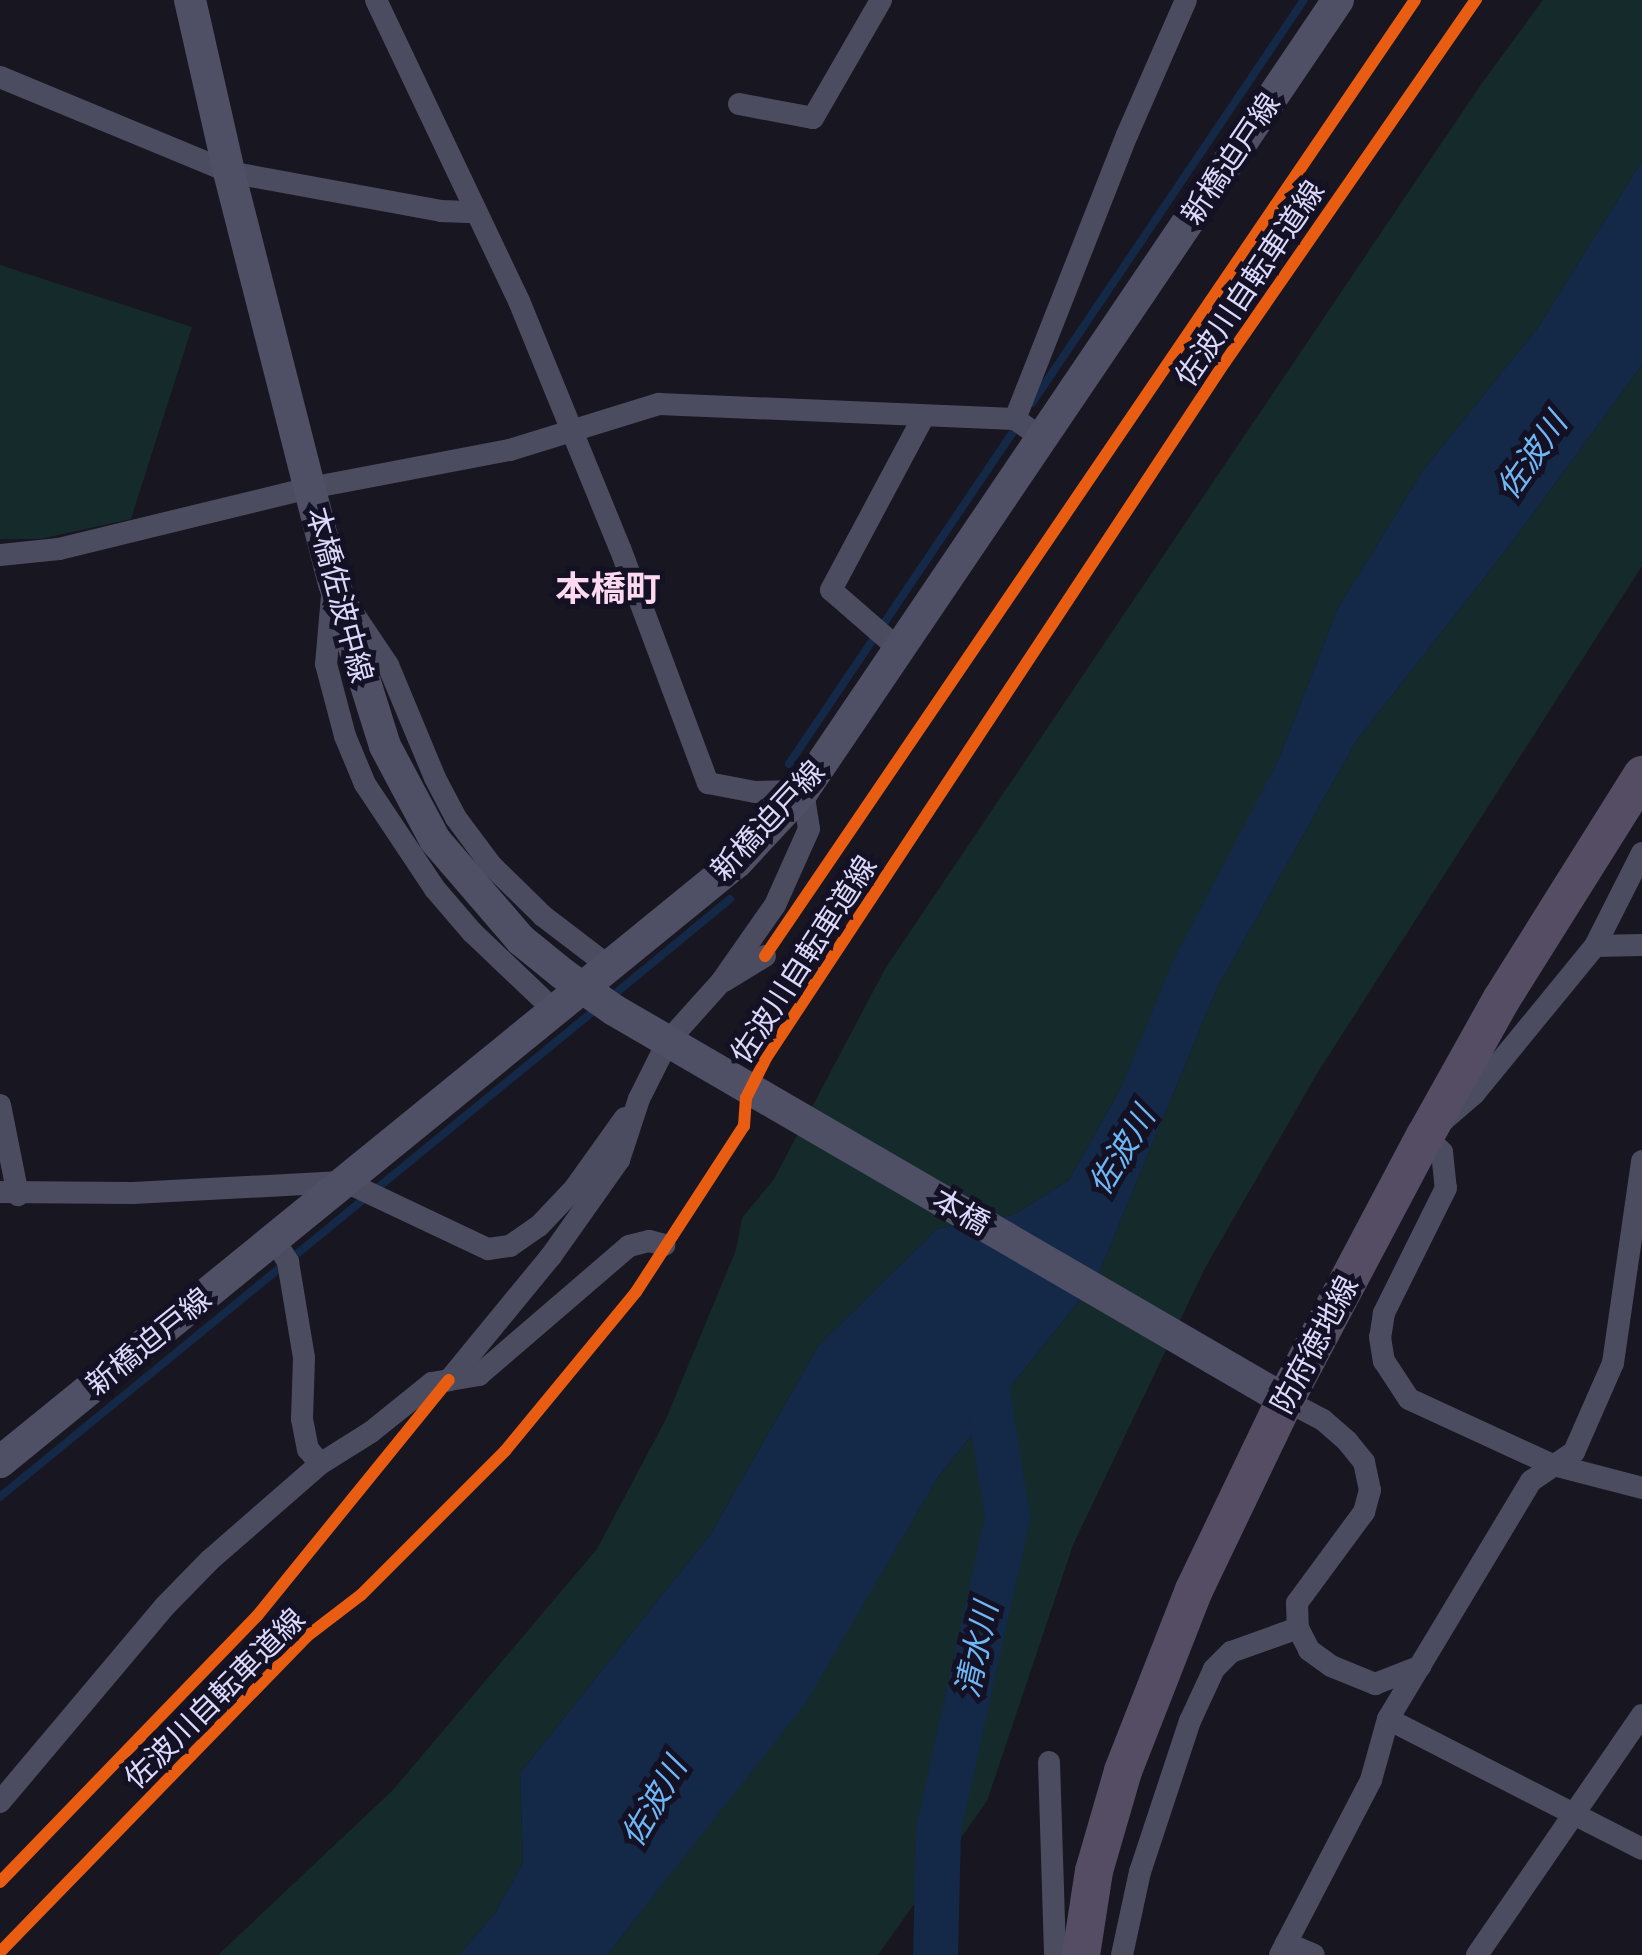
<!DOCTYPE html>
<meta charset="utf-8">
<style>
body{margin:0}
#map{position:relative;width:1642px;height:1955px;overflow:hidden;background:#181620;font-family:Raleway,"Noto Sans JP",sans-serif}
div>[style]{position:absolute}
.green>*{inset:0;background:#152b2b}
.water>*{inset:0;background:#142847}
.stream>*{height:8px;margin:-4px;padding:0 4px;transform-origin:4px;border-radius:4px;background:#142847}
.river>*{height:45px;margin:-22.5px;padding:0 22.5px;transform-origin:22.5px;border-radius:22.5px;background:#142847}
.street>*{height:22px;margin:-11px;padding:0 11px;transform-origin:11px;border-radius:11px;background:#4c4c60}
.secondary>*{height:32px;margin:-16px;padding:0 16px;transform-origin:16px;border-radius:16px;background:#4f4f66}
.primary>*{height:38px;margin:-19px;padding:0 19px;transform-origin:19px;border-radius:19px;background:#544d64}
.secondary-bridge>*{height:32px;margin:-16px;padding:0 16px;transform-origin:16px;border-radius:16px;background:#4f4f66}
.cycleway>*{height:12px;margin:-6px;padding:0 6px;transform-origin:6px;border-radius:6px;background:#e95d12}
span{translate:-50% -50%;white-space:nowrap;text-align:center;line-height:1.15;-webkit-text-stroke:10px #141125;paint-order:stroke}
.street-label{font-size:30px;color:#dbd8fc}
.water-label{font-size:32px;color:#6eb7f4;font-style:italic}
.quarter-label{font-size:35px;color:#fcd9f0;font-weight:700}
</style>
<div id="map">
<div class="green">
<div style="clip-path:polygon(1543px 0,1642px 0,1642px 161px,1539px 326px,1424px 469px,1338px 608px,1277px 763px,1121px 1088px,1069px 1180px,1013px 1215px,937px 1229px,819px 1345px,710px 1535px,520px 1773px,523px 1862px,496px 1912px,459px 1955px,218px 1955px,393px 1790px,597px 1549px,666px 1419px,736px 1250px,742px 1218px,774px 1179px,885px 969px,1482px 83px)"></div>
<div style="clip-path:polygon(0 265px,192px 327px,131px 519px,40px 539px,0 539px)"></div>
<div style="clip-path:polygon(1642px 365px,1642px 566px,1318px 1072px,1205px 1268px,1073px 1545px,987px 1801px,878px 1955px,607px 1955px,804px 1704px,938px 1477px,1096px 1280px,1217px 988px,1357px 740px,1510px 545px)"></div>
</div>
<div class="water">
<div style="clip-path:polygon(1642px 161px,1642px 365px,1510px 545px,1357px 740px,1217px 988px,1096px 1280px,938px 1477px,805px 1704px,607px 1955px,459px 1955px,496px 1912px,523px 1862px,520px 1773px,710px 1535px,819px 1345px,937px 1229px,1013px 1215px,1069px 1180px,1121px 1088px,1173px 961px,1277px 763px,1338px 608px,1424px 469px,1539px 326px)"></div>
</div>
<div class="stream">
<div style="left:1032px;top:403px;width:486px;rotate:-56deg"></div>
<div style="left:789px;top:764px;width:411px;rotate:-56deg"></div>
<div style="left:611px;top:997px;width:154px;rotate:-39.5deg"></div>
<div style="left:0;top:1497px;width:770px;rotate:-39.31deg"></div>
</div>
<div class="river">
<div style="left:935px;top:1955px;width:126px;rotate:-88.6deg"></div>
<div style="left:938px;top:1829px;width:320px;rotate:-77.5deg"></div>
<div style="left:1007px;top:1517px;width:171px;rotate:-99.1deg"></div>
</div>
<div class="street">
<div style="left:376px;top:0;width:333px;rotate:64.6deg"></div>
<div style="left:519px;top:301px;width:267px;rotate:67.8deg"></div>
<div style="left:620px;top:548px;width:251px;rotate:69.5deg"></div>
<div style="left:708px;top:783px;width:48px;rotate:10.8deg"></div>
<div style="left:755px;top:792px;width:48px;rotate:-1.2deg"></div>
<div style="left:803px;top:791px;width:38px;rotate:81deg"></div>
<div style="left:809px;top:829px;width:83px;rotate:114.1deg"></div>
<div style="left:775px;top:905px;width:94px;rotate:125deg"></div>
<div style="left:721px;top:982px;width:79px;rotate:131.9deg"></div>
<div style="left:668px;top:1041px;width:65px;rotate:116.6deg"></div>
<div style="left:639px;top:1099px;width:64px;rotate:108.2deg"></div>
<div style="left:619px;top:1160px;width:118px;rotate:125.3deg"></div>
<div style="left:551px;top:1256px;width:161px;rotate:129.4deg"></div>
<div style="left:0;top:77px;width:248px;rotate:22.5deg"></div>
<div style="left:229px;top:172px;width:216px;rotate:10.4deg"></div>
<div style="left:441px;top:211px;width:34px;rotate:2deg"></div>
<div style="left:739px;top:104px;width:75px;rotate:10.7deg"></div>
<div style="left:813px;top:118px;width:136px;rotate:-60deg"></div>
<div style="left:1015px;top:419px;width:305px;rotate:-68.5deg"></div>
<div style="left:1127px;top:135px;width:147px;rotate:-66.4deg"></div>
<div style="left:0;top:555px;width:59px;rotate:-5.8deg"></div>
<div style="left:59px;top:549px;width:258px;rotate:-13.7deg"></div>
<div style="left:310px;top:488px;width:204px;rotate:-10.8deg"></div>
<div style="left:510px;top:450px;width:156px;rotate:-17.2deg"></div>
<div style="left:659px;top:404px;width:356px;rotate:2.4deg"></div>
<div style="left:1015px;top:419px;width:33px;rotate:35deg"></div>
<div style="left:332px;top:596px;width:68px;rotate:95deg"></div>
<div style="left:326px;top:664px;width:74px;rotate:75.2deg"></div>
<div style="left:345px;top:736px;width:52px;rotate:67.4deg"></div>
<div style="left:365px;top:784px;width:126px;rotate:56.3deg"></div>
<div style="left:435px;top:889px;width:57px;rotate:49.3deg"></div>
<div style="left:472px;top:932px;width:116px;rotate:43.6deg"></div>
<div style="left:349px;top:607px;width:70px;rotate:56.1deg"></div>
<div style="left:388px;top:665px;width:122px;rotate:67.4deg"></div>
<div style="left:435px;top:778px;width:45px;rotate:62.3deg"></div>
<div style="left:456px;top:818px;width:59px;rotate:53.3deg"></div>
<div style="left:491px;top:865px;width:73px;rotate:44.4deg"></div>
<div style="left:543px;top:916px;width:84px;rotate:37.3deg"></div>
<div style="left:900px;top:650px;width:91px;rotate:-139deg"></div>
<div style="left:831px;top:590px;width:197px;rotate:-61.9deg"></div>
<div style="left:1642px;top:853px;width:104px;rotate:116.8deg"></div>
<div style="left:1595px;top:946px;width:191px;rotate:129.3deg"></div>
<div style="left:1474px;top:1094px;width:65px;rotate:139.4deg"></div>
<div style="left:1425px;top:1136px;width:23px;rotate:43deg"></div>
<div style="left:1442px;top:1152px;width:36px;rotate:84deg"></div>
<div style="left:1446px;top:1188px;width:140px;rotate:116.4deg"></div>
<div style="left:1384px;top:1313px;width:24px;rotate:99deg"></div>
<div style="left:1380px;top:1337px;width:24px;rotate:81deg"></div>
<div style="left:1384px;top:1361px;width:45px;rotate:56.7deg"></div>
<div style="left:1409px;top:1399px;width:155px;rotate:24.7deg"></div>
<div style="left:1550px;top:1464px;width:95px;rotate:14.6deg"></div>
<div style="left:1595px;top:946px;width:47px;rotate:-1.2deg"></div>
<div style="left:724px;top:981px;width:48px;rotate:-31.4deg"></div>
<div style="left:0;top:1105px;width:92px;rotate:78.7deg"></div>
<div style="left:0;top:1192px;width:133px;rotate:0.4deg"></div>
<div style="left:133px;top:1193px;width:213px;rotate:-3deg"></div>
<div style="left:346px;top:1182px;width:157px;rotate:25.3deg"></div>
<div style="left:488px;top:1249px;width:22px;rotate:-8deg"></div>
<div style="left:510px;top:1246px;width:35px;rotate:-35deg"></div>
<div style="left:539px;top:1226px;width:52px;rotate:-46.5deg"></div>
<div style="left:575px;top:1188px;width:86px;rotate:-54.5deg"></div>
<div style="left:275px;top:1241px;width:25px;rotate:58deg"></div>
<div style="left:288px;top:1262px;width:97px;rotate:80.5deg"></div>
<div style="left:304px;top:1358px;width:61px;rotate:91.9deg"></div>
<div style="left:302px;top:1419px;width:31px;rotate:79deg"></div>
<div style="left:308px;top:1449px;width:19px;rotate:51deg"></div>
<div style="left:1285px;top:1400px;width:43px;rotate:27.8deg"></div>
<div style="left:1323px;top:1420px;width:32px;rotate:41deg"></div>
<div style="left:1347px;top:1441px;width:27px;rotate:51deg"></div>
<div style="left:1364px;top:1462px;width:29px;rotate:78deg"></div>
<div style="left:1370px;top:1490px;width:23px;rotate:105deg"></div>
<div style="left:1364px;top:1512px;width:113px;rotate:126.4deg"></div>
<div style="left:1297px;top:1603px;width:25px;rotate:88deg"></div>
<div style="left:1298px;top:1628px;width:25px;rotate:63deg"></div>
<div style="left:1309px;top:1650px;width:27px;rotate:36deg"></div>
<div style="left:1331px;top:1666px;width:48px;rotate:22.2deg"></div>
<div style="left:1375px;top:1684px;width:49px;rotate:-21.4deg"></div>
<div style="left:1388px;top:1719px;width:285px;rotate:27.1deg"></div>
<div style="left:1049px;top:1762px;width:193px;rotate:88.2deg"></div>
<div style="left:0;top:1802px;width:256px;rotate:-49.9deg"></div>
<div style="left:165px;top:1606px;width:64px;rotate:-45.6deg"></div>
<div style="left:210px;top:1560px;width:146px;rotate:-41.1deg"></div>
<div style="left:320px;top:1464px;width:60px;rotate:-32.1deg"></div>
<div style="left:371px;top:1432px;width:78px;rotate:-38.8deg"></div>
<div style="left:432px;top:1383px;width:48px;rotate:-9.7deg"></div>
<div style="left:479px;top:1375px;width:198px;rotate:-40.7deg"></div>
<div style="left:629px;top:1246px;width:21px;rotate:-14deg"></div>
<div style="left:649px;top:1241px;width:16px;rotate:14deg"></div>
<div style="left:1286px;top:1943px;width:30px;rotate:23deg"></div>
<div style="left:1122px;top:1955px;width:85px;rotate:-77.8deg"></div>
<div style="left:1140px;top:1872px;width:159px;rotate:-71.7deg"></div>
<div style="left:1190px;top:1721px;width:57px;rotate:-65.2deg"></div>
<div style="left:1214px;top:1669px;width:24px;rotate:-45deg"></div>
<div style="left:1231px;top:1652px;width:71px;rotate:-19.7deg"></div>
<div style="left:1280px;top:1955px;width:197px;rotate:-62.5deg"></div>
<div style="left:1371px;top:1780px;width:63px;rotate:-74.4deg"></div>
<div style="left:1388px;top:1719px;width:278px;rotate:-59deg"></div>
<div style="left:1531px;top:1481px;width:52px;rotate:-34deg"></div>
<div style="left:1574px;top:1452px;width:97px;rotate:-66.3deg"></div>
<div style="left:1613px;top:1363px;width:204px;rotate:-81.8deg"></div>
<div style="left:1477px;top:1955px;width:291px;rotate:-55.5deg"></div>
</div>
<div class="secondary">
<div style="left:190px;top:0;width:176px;rotate:77.2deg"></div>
<div style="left:229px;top:172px;width:424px;rotate:75.7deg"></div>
<div style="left:334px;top:583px;width:171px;rotate:72.6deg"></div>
<div style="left:385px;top:746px;width:106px;rotate:62deg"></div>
<div style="left:435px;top:840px;width:132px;rotate:49.3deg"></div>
<div style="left:521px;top:940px;width:54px;rotate:39deg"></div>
<div style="left:614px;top:1010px;width:776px;rotate:30.17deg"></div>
<div style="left:0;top:1462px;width:950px;rotate:-39.15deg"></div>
<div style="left:737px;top:862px;width:97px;rotate:-47.1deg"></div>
<div style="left:803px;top:791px;width:955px;rotate:-55.93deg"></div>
</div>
<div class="primary">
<div style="left:1081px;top:1955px;width:85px;rotate:-81.2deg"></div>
<div style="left:1094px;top:1871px;width:104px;rotate:-73.8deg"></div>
<div style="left:1123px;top:1771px;width:194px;rotate:-68.6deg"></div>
<div style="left:1194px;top:1590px;width:211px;rotate:-64.4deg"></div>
<div style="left:1285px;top:1400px;width:299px;rotate:-62.1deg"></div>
<div style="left:1425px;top:1136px;width:156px;rotate:-60.8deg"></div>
<div style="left:1501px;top:1000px;width:266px;rotate:-57.9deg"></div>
</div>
<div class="secondary-bridge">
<div style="left:563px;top:974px;width:62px;rotate:35.2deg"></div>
</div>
<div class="cycleway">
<div style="left:765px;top:956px;width:1156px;rotate:-55.79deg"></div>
<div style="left:0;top:1882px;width:370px;rotate:-46deg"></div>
<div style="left:257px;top:1616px;width:304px;rotate:-50.9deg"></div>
<div style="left:0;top:1952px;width:439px;rotate:-45.8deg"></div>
<div style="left:306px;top:1637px;width:69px;rotate:-37.4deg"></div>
<div style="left:361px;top:1595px;width:204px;rotate:-45deg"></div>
<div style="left:505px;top:1451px;width:206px;rotate:-50.5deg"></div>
<div style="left:636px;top:1292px;width:198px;rotate:-57deg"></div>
<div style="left:744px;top:1126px;width:28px;rotate:-86deg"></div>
<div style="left:746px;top:1098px;width:45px;rotate:-63.4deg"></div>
<div style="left:766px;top:1058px;width:834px;rotate:-56.6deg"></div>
<div style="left:1225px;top:362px;width:441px;rotate:-55.3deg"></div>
</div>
<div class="street-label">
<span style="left:1231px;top:159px;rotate:-56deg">新橋迫戸線</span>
<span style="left:1250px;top:284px;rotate:-56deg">佐波川自転車道線</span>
<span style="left:339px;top:595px;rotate:75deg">本橋佐波中線</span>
<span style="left:768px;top:821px;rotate:-47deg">新橋迫戸線</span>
<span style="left:804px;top:960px;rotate:-57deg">佐波川自転車道線</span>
<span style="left:961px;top:1212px;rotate:30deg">本橋</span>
<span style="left:149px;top:1342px;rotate:-39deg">新橋迫戸線</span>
<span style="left:1315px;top:1345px;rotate:-62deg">防府徳地線</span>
<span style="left:215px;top:1699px;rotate:-45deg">佐波川自転車道線</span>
</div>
<div class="water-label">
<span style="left:1532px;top:456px;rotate:-55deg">佐波川</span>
<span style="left:1122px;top:1151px;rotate:-59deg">佐波川</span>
<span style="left:977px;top:1650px;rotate:-78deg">清水川</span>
<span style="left:654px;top:1802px;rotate:-60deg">佐波川</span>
</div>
<div class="quarter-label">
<span style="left:608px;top:589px">本橋町</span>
</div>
</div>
